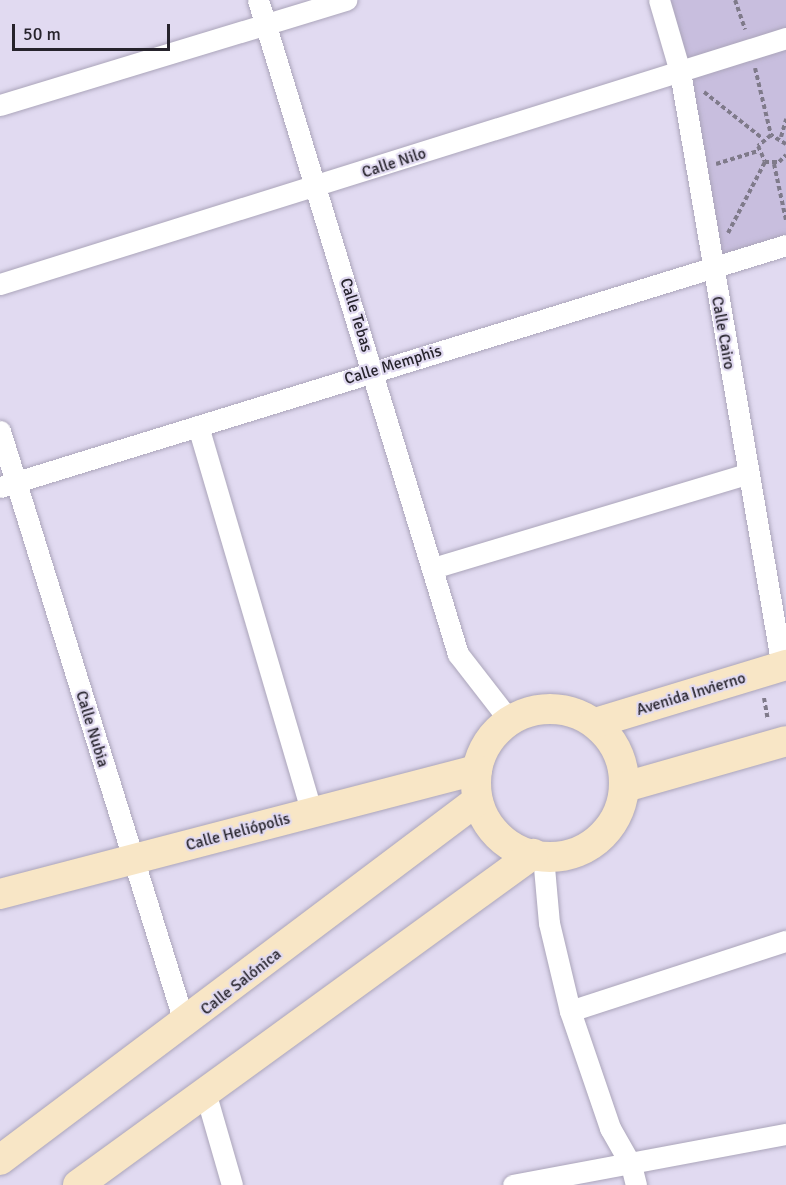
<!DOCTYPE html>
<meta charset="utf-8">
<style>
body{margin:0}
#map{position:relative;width:786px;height:1185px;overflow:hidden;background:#e1daf1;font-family:Signika,sans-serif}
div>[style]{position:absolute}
.green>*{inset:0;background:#c8bede}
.path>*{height:4px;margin-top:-2px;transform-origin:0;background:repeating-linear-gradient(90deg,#7f7a8a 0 4.5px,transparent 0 7.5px)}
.roads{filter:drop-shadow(0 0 2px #aba5ba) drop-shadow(0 0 2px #aba5ba)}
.minor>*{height:21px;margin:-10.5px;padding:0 10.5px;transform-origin:10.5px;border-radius:10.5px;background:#fff}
.secondary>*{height:30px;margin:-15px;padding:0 15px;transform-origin:15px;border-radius:15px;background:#f8e6c6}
.secondary>.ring{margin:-15px;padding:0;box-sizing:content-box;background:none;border:30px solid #f8e6c6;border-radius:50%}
span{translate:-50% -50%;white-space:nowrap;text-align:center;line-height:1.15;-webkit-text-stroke:4.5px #e1daf1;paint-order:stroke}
.street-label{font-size:16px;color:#26232c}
.scale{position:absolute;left:12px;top:24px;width:158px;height:27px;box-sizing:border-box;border:3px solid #26232c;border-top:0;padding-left:8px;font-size:18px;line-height:21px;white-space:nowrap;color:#26232c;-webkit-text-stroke:4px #e1daf1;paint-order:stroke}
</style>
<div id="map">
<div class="green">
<div style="clip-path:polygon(662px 0,786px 0,786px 34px,682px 67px)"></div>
<div style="clip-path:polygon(786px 45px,786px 237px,714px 258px,685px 78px)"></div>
</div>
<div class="path">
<div style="left:735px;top:0;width:31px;rotate:71deg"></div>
<div style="left:755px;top:68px;width:69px;rotate:76.6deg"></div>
<div style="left:704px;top:92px;width:74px;rotate:38.4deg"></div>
<div style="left:781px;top:137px;width:19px;rotate:-74deg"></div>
<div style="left:786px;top:144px;width:17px;rotate:-149deg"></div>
<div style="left:771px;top:135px;width:17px;rotate:140deg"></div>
<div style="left:758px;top:146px;width:17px;rotate:66deg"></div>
<div style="left:765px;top:162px;width:14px"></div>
<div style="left:779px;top:162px;width:10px;rotate:-45deg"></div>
<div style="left:716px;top:164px;width:44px;rotate:-17.2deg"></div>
<div style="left:774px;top:164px;width:57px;rotate:77.9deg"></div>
<div style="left:728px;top:233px;width:80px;rotate:-62.5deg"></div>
<div style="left:764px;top:698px;width:22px;rotate:80deg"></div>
</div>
<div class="roads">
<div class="minor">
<div style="left:258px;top:0;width:684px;rotate:73deg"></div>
<div style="left:458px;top:654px;width:85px;rotate:52.2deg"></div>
<div style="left:659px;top:0;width:75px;rotate:73.7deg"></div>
<div style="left:680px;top:72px;width:604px;rotate:80.27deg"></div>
<div style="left:0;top:105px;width:362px;rotate:-16.9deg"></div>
<div style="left:0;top:284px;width:824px;rotate:-17.38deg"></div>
<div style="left:198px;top:426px;width:403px;rotate:73.6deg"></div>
<div style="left:0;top:431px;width:622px;rotate:72.7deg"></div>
<div style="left:0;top:487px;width:822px;rotate:-17.11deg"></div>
<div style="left:433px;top:568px;width:328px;rotate:-16.7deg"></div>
<div style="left:543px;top:856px;width:67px;rotate:84.9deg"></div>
<div style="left:549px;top:923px;width:90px;rotate:76.6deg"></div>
<div style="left:570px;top:1011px;width:124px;rotate:71.1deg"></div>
<div style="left:610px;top:1128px;width:43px;rotate:60.4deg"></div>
<div style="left:631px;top:1165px;width:21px;rotate:76deg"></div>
<div style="left:570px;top:1011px;width:227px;rotate:-18deg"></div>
<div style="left:206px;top:1095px;width:94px;rotate:73.9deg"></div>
<div style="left:513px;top:1185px;width:278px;rotate:-10.6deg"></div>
</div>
<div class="secondary">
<div class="ring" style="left:476px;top:709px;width:118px;height:118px"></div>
<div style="left:595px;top:723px;width:200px;rotate:-16.9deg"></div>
<div style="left:625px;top:787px;width:167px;rotate:-15.9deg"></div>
<div style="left:0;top:894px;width:493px;rotate:-14.6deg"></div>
<div style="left:0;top:1160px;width:598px;rotate:-36.98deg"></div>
<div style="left:78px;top:1185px;width:563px;rotate:-36.03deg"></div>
</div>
</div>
<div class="street-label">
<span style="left:394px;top:163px;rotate:-18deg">Calle Nilo</span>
<span style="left:356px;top:315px;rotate:73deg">Calle Tebas</span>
<span style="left:723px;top:333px;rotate:80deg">Calle Cairo</span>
<span style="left:393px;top:365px;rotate:-17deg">Calle Memphis</span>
<span style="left:691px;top:694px;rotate:-17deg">Avenida Invierno</span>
<span style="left:92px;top:729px;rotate:73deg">Calle Nubia</span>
<span style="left:238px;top:832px;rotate:-15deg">Calle Heliópolis</span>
<span style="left:241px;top:982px;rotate:-38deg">Calle Salónica</span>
</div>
<div class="scale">50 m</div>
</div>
